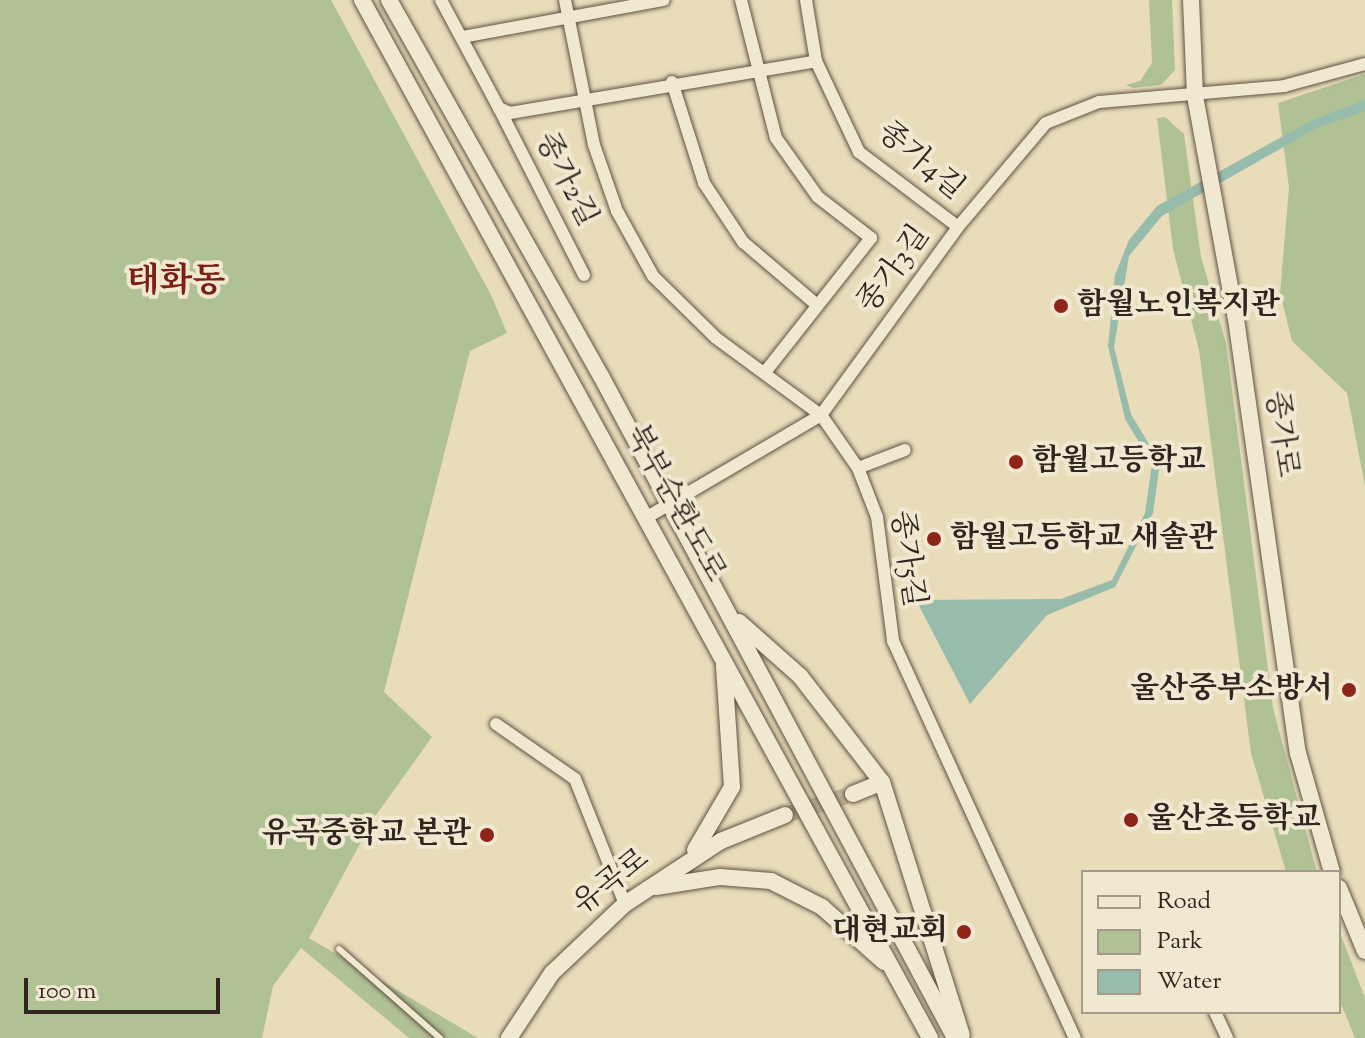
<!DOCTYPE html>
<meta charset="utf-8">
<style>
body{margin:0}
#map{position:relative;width:1365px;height:1038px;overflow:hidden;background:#e9dcb9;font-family:"Sorts Mill Goudy","Noto Serif KR",serif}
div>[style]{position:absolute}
.green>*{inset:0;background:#b0c294}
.water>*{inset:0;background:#98bcac}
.secondary-tunnel>*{height:16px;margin-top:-8px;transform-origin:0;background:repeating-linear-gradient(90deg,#c4b79a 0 16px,transparent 0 24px)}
.roads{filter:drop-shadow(0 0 2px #5f5346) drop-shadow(0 0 2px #5f5346)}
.service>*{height:6px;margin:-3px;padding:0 3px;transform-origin:3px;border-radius:3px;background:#f1e8d2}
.minor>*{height:12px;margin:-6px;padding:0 6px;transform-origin:6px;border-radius:6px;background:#f1e8d2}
.secondary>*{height:16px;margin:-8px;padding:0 8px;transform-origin:8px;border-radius:8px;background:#f1e8d2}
.dots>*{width:22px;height:22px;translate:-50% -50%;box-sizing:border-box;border:4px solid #f1e8d2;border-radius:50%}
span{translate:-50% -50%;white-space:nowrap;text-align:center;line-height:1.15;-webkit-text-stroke:8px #f1e8d2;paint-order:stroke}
.street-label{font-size:30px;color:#312520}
.poi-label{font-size:30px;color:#312520;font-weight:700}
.left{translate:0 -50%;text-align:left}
.right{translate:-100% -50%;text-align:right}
.quarter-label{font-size:34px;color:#7a1f14;font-weight:700}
.legend{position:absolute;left:1081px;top:870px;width:260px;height:144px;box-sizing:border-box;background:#f1e8d2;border:2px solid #a49a8b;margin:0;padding:10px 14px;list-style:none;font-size:24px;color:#312520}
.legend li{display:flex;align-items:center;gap:16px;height:40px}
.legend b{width:40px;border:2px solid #a49a8b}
.scale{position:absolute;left:24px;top:978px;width:196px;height:36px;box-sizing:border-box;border:4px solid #312520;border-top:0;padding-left:10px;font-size:24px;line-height:28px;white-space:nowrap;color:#312520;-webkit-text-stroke:6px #f1e8d2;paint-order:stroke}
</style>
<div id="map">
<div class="green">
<div style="clip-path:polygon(0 0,331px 0,491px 295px,507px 333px,470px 351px,384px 692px,432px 737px,374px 818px,309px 938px,478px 1038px,409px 1038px,301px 948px,273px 986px,262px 1038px,0 1038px)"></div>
<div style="clip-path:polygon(1149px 0,1172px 0,1175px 70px,1161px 85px,1133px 88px,1126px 85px,1140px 81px,1152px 63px)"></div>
<div style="clip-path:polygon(1365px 74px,1365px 486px,1347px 393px,1292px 341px,1280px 293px,1289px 188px,1278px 103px)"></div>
<div style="clip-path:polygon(1165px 117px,1184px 134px,1201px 257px,1226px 343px,1273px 708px,1317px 872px,1286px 872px,1251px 753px,1199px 350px,1173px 249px,1157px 118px)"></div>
<div style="clip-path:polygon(1339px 930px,1365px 998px,1365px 1038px,1355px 1038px,1339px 999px)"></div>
</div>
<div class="water">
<div style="clip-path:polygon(1365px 100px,1365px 111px,1317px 128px,1162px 216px,1129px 256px,1114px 347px,1131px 414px,1160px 463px,1153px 513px,1115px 587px,1047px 615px,970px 704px,916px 600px,1061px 599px,1112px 580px,1145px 513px,1152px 464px,1125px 419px,1108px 346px,1115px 275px,1129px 240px,1157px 206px,1312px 120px)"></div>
</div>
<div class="secondary-tunnel">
<div style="left:785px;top:815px;width:71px;rotate:-17.2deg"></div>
</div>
<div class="roads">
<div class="service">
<div style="left:339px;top:949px;width:135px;rotate:41.4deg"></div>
</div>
<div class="minor">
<div style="left:441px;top:0;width:123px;rotate:61.8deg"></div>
<div style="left:565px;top:0;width:148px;rotate:78.7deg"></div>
<div style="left:594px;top:145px;width:70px;rotate:70.8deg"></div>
<div style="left:617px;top:211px;width:74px;rotate:61deg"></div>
<div style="left:653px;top:276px;width:88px;rotate:44.5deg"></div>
<div style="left:716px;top:338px;width:130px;rotate:36.3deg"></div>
<div style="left:821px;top:415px;width:65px;rotate:55.1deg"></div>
<div style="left:858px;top:468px;width:53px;rotate:68.8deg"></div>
<div style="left:877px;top:517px;width:125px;rotate:82.6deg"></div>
<div style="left:893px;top:641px;width:437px;rotate:65.4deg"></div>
<div style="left:741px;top:0;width:142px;rotate:75.8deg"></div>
<div style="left:776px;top:138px;width:72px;rotate:54.6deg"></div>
<div style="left:818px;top:197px;width:67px;rotate:37.7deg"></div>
<div style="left:871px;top:238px;width:171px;rotate:128.3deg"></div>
<div style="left:806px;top:0;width:62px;rotate:80.7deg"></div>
<div style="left:816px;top:61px;width:101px;rotate:64.7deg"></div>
<div style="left:859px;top:152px;width:124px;rotate:37.1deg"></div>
<div style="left:462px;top:37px;width:205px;rotate:-10.4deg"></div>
<div style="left:672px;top:82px;width:106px;rotate:72.4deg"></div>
<div style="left:704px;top:183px;width:71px;rotate:56.5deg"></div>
<div style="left:743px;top:242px;width:97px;rotate:40.4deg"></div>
<div style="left:584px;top:275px;width:187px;rotate:-117deg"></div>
<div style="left:499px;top:108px;width:12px;rotate:24deg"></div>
<div style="left:510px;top:113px;width:310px;rotate:-9.6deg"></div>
<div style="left:858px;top:468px;width:50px;rotate:-21deg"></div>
<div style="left:649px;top:516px;width:199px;rotate:-30.4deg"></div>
<div style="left:821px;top:415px;width:233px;rotate:-53.9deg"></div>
<div style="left:958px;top:227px;width:136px;rotate:-49.8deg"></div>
<div style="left:1046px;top:123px;width:57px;rotate:-21.6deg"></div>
<div style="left:1099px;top:102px;width:186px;rotate:-4.9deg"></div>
<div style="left:1284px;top:86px;width:84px;rotate:-15.2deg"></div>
<div style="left:496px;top:724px;width:96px;rotate:34.8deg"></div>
<div style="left:575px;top:779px;width:135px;rotate:68.2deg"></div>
<div style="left:1215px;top:1012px;width:29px;rotate:65deg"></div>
</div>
<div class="secondary">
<div style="left:362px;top:0;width:1183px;rotate:61.31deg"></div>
<div style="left:389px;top:0;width:432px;rotate:60.6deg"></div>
<div style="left:601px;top:376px;width:751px;rotate:61.86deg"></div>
<div style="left:1191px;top:0;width:96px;rotate:87.6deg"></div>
<div style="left:1195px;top:96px;width:227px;rotate:79.6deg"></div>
<div style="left:1236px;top:319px;width:438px;rotate:81.9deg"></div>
<div style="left:1298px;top:753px;width:124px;rotate:74.1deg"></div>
<div style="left:739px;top:622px;width:81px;rotate:41.5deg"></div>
<div style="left:800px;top:676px;width:134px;rotate:52.3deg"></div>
<div style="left:882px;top:782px;width:265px;rotate:72.5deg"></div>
<div style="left:853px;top:794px;width:31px;rotate:-22deg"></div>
<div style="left:695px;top:850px;width:73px;rotate:-59.6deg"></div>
<div style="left:732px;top:787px;width:122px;rotate:-93.8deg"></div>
<div style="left:656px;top:887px;width:65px;rotate:-8.9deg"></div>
<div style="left:720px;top:877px;width:51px;rotate:4.5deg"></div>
<div style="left:771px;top:881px;width:57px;rotate:27deg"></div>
<div style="left:822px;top:907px;width:83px;rotate:41.6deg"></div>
<div style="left:1339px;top:888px;width:68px;rotate:67.6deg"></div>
<div style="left:509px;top:1038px;width:78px;rotate:-56.5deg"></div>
<div style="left:552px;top:973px;width:100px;rotate:-43.4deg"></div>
<div style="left:625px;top:904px;width:115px;rotate:-33.3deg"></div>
<div style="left:721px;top:841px;width:69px;rotate:-22.1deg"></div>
</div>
</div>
<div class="dots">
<div style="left:1061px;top:306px;background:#8f2418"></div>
<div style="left:1016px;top:462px;background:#8f2418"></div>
<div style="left:934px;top:539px;background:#8f2418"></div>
<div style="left:1349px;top:690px;background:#8f2418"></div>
<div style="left:1131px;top:820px;background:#8f2418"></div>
<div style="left:487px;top:835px;background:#8f2418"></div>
<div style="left:964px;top:932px;background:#8f2418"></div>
</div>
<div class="street-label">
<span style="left:920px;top:162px;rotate:40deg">종가4길</span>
<span style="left:565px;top:180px;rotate:63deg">종가2길</span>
<span style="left:895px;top:270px;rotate:-54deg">종가3길</span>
<span style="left:1280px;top:434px;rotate:82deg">종가로</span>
<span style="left:674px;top:504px;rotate:61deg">북부순환도로</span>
<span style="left:906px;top:559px;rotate:82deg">종가5길</span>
<span style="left:612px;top:883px;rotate:-38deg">유곡로</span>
</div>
<div class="poi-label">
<span class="left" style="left:1077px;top:306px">함월노인복지관</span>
<span class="left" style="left:1032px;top:462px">함월고등학교</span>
<span class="left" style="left:950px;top:539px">함월고등학교 새솔관</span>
<span class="right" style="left:1333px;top:690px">울산중부소방서</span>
<span class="left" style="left:1147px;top:820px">울산초등학교</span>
<span class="right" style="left:471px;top:835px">유곡중학교 본관</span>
<span class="right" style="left:948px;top:932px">대현교회</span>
</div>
<div class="quarter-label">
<span style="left:176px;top:283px">태화동</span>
</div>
<ul class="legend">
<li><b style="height:10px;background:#f1e8d2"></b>Road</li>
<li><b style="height:22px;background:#b0c294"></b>Park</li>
<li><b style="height:22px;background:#98bcac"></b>Water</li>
</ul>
<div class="scale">100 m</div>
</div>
